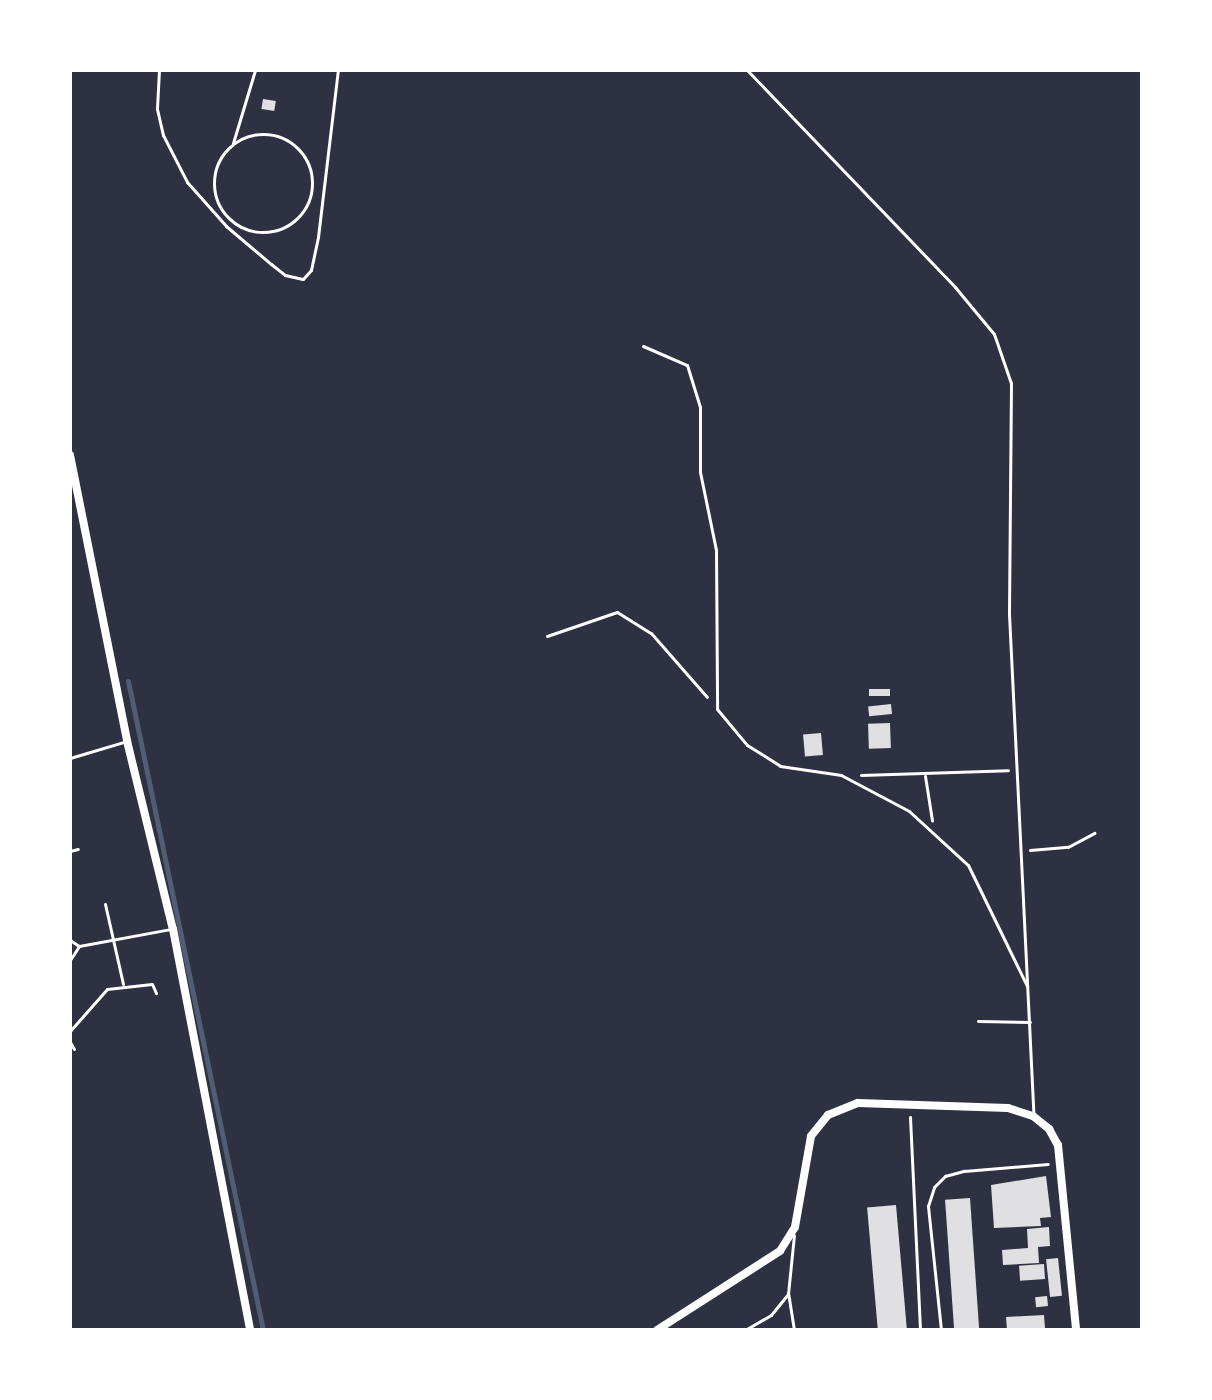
<!DOCTYPE html>
<style>
body{margin:0}
#map{position:relative;width:1212px;height:1400px;overflow:hidden;background:#2d3142;font-family:"IBM Plex Sans",sans-serif}
div>[style]{position:absolute}
.stream>*{height:5px;margin:-2.5px;padding:0 2.5px;transform-origin:2.5px;border-radius:2.5px;background:#4f5d75}
.building>*{inset:0;background:#e0e0e3;transform-origin:0 0}
.path>*{height:3px;margin:-1.5px;padding:0 1.5px;transform-origin:1.5px;border-radius:1.5px;background:#fff}
.service>*{height:3px;margin:-1.5px;padding:0 1.5px;transform-origin:1.5px;border-radius:1.5px;background:#fff}
.service>.ring{margin:-1.5px;padding:0;box-sizing:content-box;background:none;border:3px solid #fff;border-radius:50%}
.tertiary>*{height:8px;margin:-4px;padding:0 4px;transform-origin:4px;border-radius:4px;background:#fff}
span{translate:-50% -50%;white-space:nowrap;text-align:center;line-height:1.15;-webkit-text-stroke:8px #fff;paint-order:stroke}
.frame{position:absolute;inset:0;border:72px solid #fff;pointer-events:none}
</style>
<div id="map">
<div class="stream">
<div style="left:128px;top:681px;width:663px;rotate:78.25deg"></div>
</div>
<div class="building">
<div style="left:263px;top:99px;width:13px;height:10px;rotate:9deg"></div>
<div style="left:890px;top:689px;width:7px;height:21px;rotate:90deg"></div>
<div style="left:891px;top:704px;width:10px;height:23px;rotate:84deg"></div>
<div style="left:890px;top:723px;width:25px;height:22px;rotate:88deg"></div>
<div style="left:821px;top:733px;width:22px;height:18px;rotate:85deg"></div>
<div style="clip-path:polygon(1046px 1176px,1051px 1217px,1040px 1218px,1041px 1226px,994px 1228px,991px 1185px)"></div>
<div style="left:970px;top:1198px;width:132px;height:25px;rotate:86deg"></div>
<div style="left:896px;top:1205px;width:125px;height:29px;rotate:85deg"></div>
<div style="clip-path:polygon(1049px 1227px,1050px 1246px,1038px 1247px,1039px 1263px,1003px 1265px,1002px 1250px,1028px 1248px,1027px 1229px)"></div>
<div style="left:1058px;top:1258px;width:38px;height:12px;rotate:84deg"></div>
<div style="left:1044px;top:1264px;width:15px;height:25px;rotate:86deg"></div>
<div style="left:1047px;top:1296px;width:10px;height:12px;rotate:84deg"></div>
<div style="clip-path:polygon(1044px 1315px,1045px 1328px,1058px 1330px,1007px 1330px,1006px 1317px)"></div>
</div>
<div class="path">
<div style="left:547px;top:636px;width:74px;rotate:-18.9deg"></div>
<div style="left:617px;top:612px;width:40px;rotate:32deg"></div>
<div style="left:651px;top:633px;width:85px;rotate:48.8deg"></div>
<div style="left:861px;top:775px;width:147px;rotate:-1.9deg"></div>
<div style="left:925px;top:776px;width:45px;rotate:81deg"></div>
<div style="left:1030px;top:850px;width:38px;rotate:-5deg"></div>
<div style="left:1068px;top:847px;width:30px;rotate:-28deg"></div>
<div style="left:70px;top:851px;width:8px;rotate:-14deg"></div>
<div style="left:910px;top:1117px;width:213px;rotate:87.3deg"></div>
<div style="left:941px;top:1330px;width:125px;rotate:-96deg"></div>
<div style="left:928px;top:1206px;width:20px;rotate:-72deg"></div>
<div style="left:934px;top:1187px;width:16px;rotate:-45deg"></div>
<div style="left:945px;top:1176px;width:20px;rotate:-15deg"></div>
<div style="left:964px;top:1171px;width:84px;rotate:-4.8deg"></div>
</div>
<div class="service">
<div style="left:159px;top:70px;width:39px;rotate:93deg"></div>
<div style="left:157px;top:109px;width:27px;rotate:77deg"></div>
<div style="left:163px;top:135px;width:53px;rotate:62.9deg"></div>
<div style="left:187px;top:182px;width:59px;rotate:48.4deg"></div>
<div style="left:226px;top:226px;width:59px;rotate:40.2deg"></div>
<div style="left:271px;top:264px;width:18px;rotate:38deg"></div>
<div style="left:285px;top:275px;width:18px;rotate:13deg"></div>
<div style="left:303px;top:279px;width:12px;rotate:-48deg"></div>
<div style="left:311px;top:270px;width:34px;rotate:-78deg"></div>
<div style="left:318px;top:237px;width:168px;rotate:-83.2deg"></div>
<div style="left:747px;top:70px;width:301px;rotate:46.2deg"></div>
<div style="left:955px;top:287px;width:61px;rotate:50.3deg"></div>
<div style="left:994px;top:334px;width:52px;rotate:70.9deg"></div>
<div style="left:1011px;top:383px;width:231px;rotate:90.5deg"></div>
<div style="left:1009px;top:614px;width:500px;rotate:87.2deg"></div>
<div class="ring" style="left:214px;top:134px;width:95px;height:95px"></div>
<div style="left:233px;top:143px;width:76px;rotate:-73.2deg"></div>
<div style="left:643px;top:346px;width:48px;rotate:23.4deg"></div>
<div style="left:687px;top:365px;width:44px;rotate:72.8deg"></div>
<div style="left:700px;top:407px;width:65px;rotate:90deg"></div>
<div style="left:700px;top:472px;width:80px;rotate:78.4deg"></div>
<div style="left:716px;top:550px;width:159px;rotate:89.6deg"></div>
<div style="left:717px;top:709px;width:47px;rotate:50.2deg"></div>
<div style="left:747px;top:745px;width:39px;rotate:32deg"></div>
<div style="left:780px;top:766px;width:62px;rotate:8.4deg"></div>
<div style="left:841px;top:775px;width:77px;rotate:27.9deg"></div>
<div style="left:909px;top:811px;width:80px;rotate:42.5deg"></div>
<div style="left:968px;top:865px;width:135px;rotate:64deg"></div>
<div style="left:70px;top:758px;width:59px;rotate:-16.6deg"></div>
<div style="left:105px;top:904px;width:82px;rotate:77.3deg"></div>
<div style="left:70px;top:940px;width:11px;rotate:34deg"></div>
<div style="left:79px;top:946px;width:94px;rotate:-10.5deg"></div>
<div style="left:70px;top:960px;width:17px;rotate:-57deg"></div>
<div style="left:978px;top:1021px;width:52px;rotate:1.1deg"></div>
<div style="left:70px;top:1031px;width:56px;rotate:-48.6deg"></div>
<div style="left:107px;top:989px;width:45px;rotate:-6.3deg"></div>
<div style="left:152px;top:984px;width:10px;rotate:66deg"></div>
<div style="left:70px;top:1042px;width:8px;rotate:60deg"></div>
<div style="left:745px;top:1330px;width:30px;rotate:-30deg"></div>
<div style="left:771px;top:1315px;width:27px;rotate:-51deg"></div>
<div style="left:794px;top:1330px;width:36px;rotate:-99deg"></div>
<div style="left:788px;top:1294px;width:59px;rotate:-84.2deg"></div>
</div>
<div class="tertiary">
<div style="left:70px;top:455px;width:292px;rotate:78.7deg"></div>
<div style="left:127px;top:741px;width:194px;rotate:76.3deg"></div>
<div style="left:173px;top:929px;width:408px;rotate:79.1deg"></div>
<div style="left:657px;top:1330px;width:146px;rotate:-32.7deg"></div>
<div style="left:780px;top:1251px;width:28px;rotate:-58deg"></div>
<div style="left:795px;top:1227px;width:92px;rotate:-80deg"></div>
<div style="left:811px;top:1136px;width:27px;rotate:-51deg"></div>
<div style="left:828px;top:1115px;width:32px;rotate:-22deg"></div>
<div style="left:858px;top:1103px;width:150px;rotate:1.9deg"></div>
<div style="left:1008px;top:1108px;width:26px;rotate:18deg"></div>
<div style="left:1033px;top:1116px;width:21px;rotate:39deg"></div>
<div style="left:1049px;top:1129px;width:18px;rotate:61deg"></div>
<div style="left:1058px;top:1145px;width:186px;rotate:84.4deg"></div>
</div>
<div class="frame"></div>
</div>
